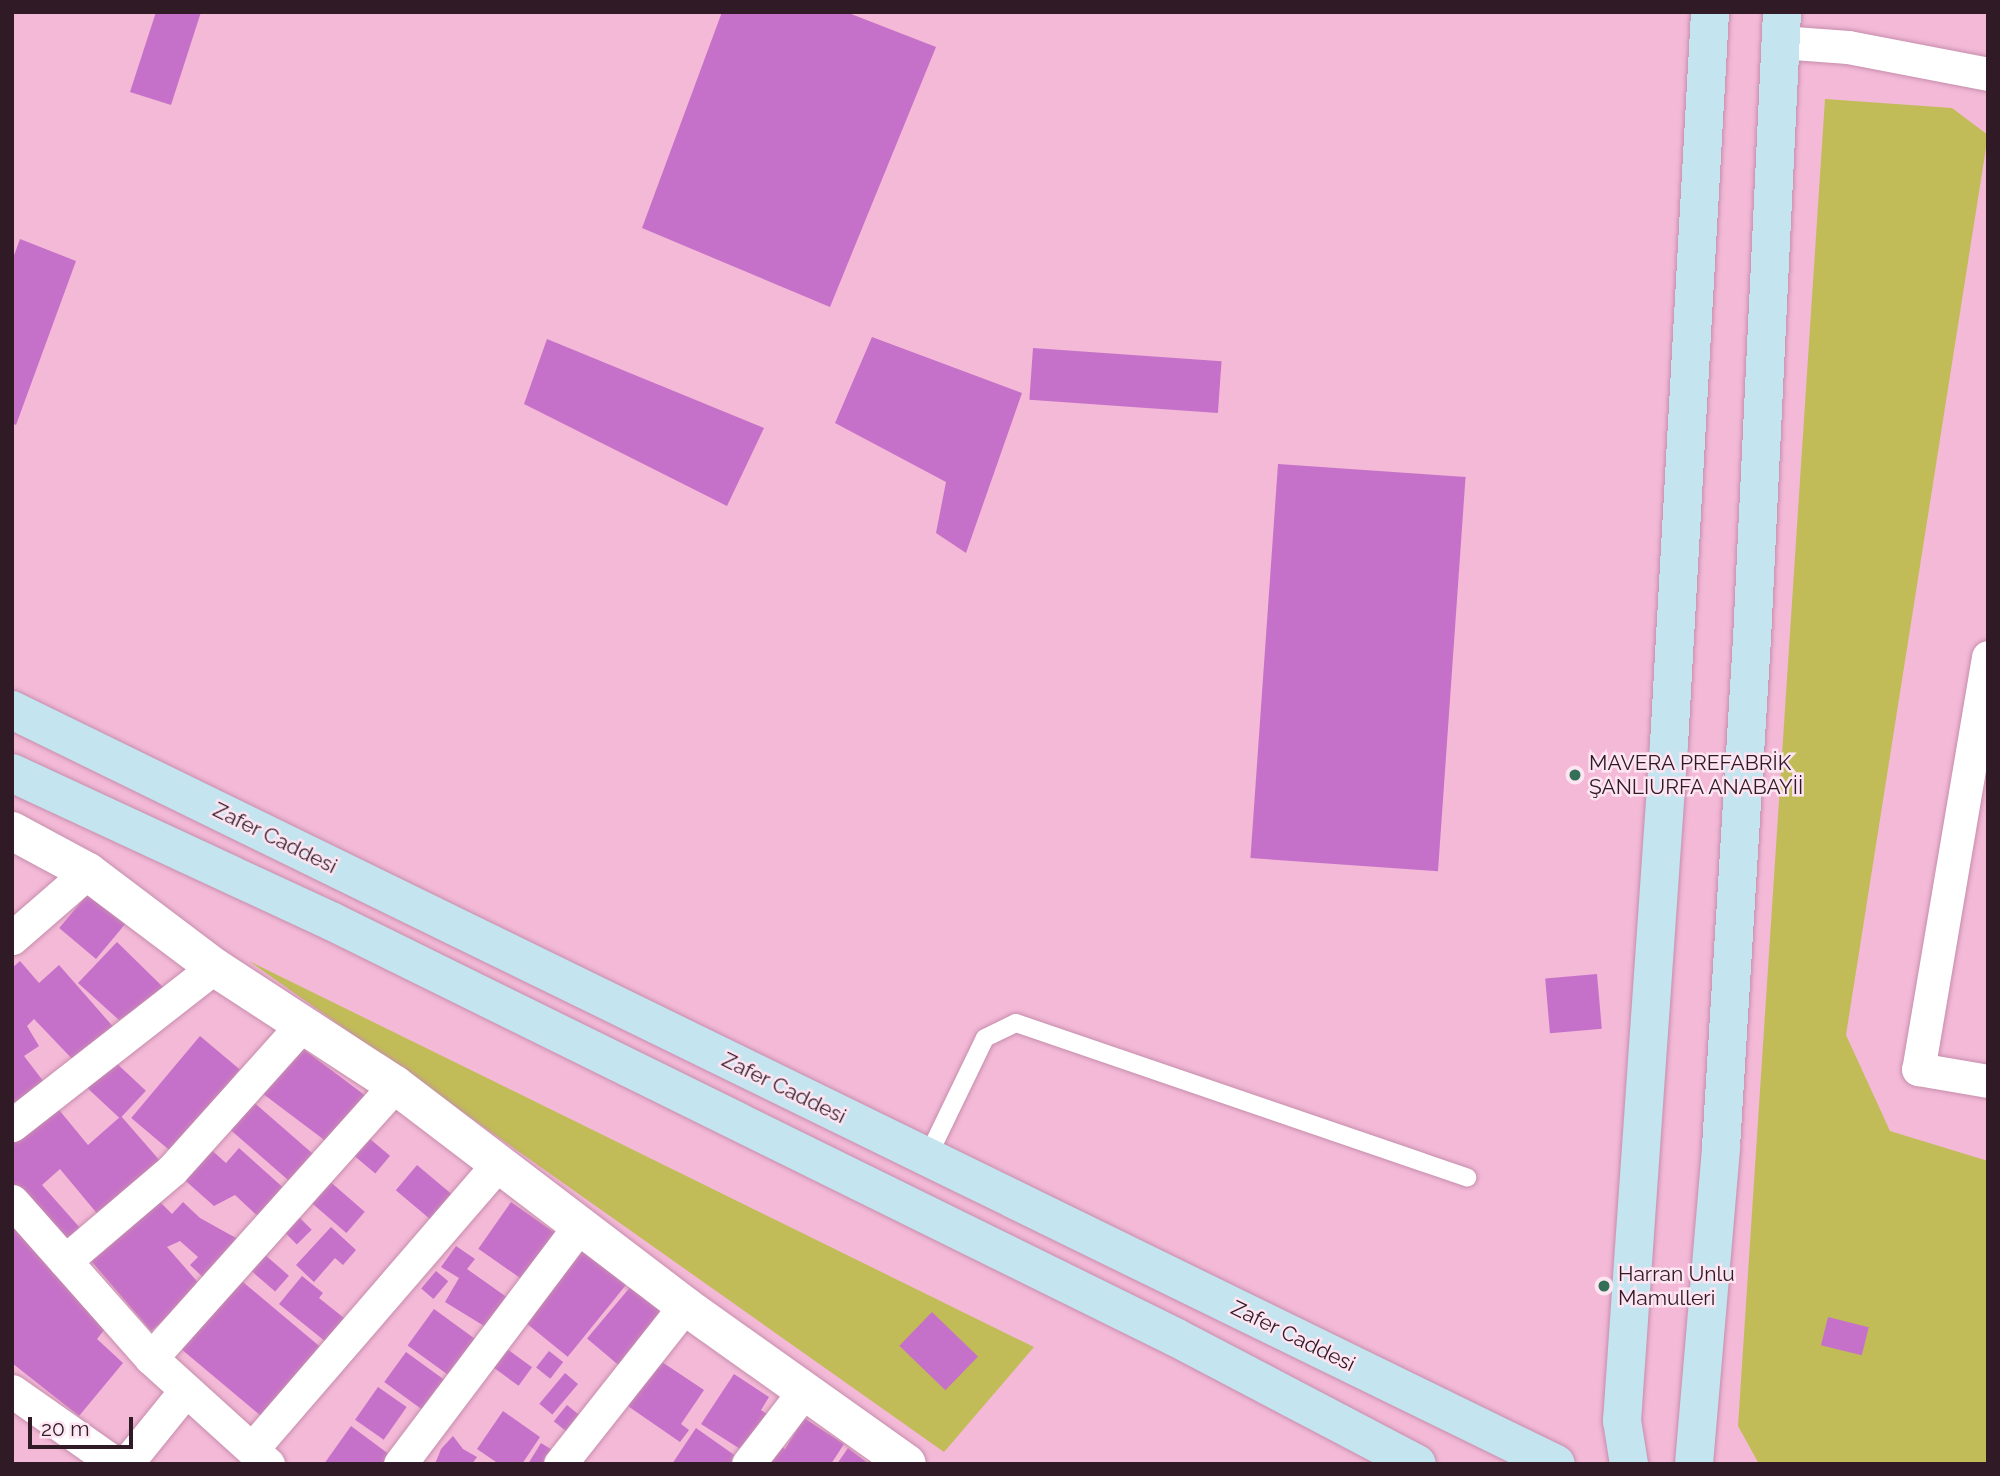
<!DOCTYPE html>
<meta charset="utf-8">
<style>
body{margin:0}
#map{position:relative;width:2000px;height:1476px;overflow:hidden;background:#f3b9d7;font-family:Raleway,sans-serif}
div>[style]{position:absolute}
.green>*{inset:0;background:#c1bc57}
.building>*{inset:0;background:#c671c9;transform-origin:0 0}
.roads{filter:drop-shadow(0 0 2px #c68eac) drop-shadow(0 0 2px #c68eac)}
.service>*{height:18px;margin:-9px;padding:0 9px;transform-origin:9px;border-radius:9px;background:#fff}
.minor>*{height:33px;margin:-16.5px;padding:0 16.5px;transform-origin:16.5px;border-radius:16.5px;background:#fff}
.tertiary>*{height:38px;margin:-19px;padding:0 19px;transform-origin:19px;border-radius:19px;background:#fff}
.secondary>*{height:38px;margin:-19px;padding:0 19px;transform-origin:19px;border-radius:19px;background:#c4e4ef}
.dots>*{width:19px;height:19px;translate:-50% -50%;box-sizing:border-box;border:4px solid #fee5f2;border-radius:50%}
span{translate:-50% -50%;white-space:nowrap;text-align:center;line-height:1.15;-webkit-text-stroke:5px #fee5f2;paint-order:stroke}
.poi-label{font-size:21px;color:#2f1a26}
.left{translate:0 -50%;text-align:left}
.street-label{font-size:21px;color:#2f1a26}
.frame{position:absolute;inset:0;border:14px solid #2f1a26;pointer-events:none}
.scale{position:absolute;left:28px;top:1417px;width:105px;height:32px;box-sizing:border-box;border:4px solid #2f1a26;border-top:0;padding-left:9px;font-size:21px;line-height:24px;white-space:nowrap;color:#2f1a26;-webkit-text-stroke:5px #fee5f2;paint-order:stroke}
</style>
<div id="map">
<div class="green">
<div style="clip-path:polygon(1825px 99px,1952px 108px,1988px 135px,1846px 1035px,1890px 1131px,1988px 1161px,1988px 1464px,1759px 1464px,1738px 1426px)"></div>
<div style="clip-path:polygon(249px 961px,1034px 1347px,944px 1452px)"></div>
</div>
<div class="building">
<div style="clip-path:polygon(156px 12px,201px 12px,171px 105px,130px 92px)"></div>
<div style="clip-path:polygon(722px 12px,846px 12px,936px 47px,830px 307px,642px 228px)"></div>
<div style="clip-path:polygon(20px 239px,76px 261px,16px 425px,12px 423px,12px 261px)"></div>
<div style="clip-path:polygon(872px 337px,1022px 393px,966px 553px,936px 533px,946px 482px,835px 423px)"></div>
<div style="clip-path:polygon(547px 339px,764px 428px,727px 506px,524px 404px)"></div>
<div style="left:1033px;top:348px;width:189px;height:52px;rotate:4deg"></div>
<div style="left:1278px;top:464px;width:188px;height:395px;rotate:4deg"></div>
<div style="left:92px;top:889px;width:48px;height:51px;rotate:40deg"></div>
<div style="clip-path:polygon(117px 942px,165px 989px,119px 1020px,78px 983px)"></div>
<div style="clip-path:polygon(20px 961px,39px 983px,59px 965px,116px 1030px,78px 1065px,34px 1019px,27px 1026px,39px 1046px,24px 1056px,47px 1086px,12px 1112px,12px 968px)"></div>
<div style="left:1597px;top:974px;width:55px;height:52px;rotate:85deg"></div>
<div style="left:200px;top:1036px;width:52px;height:107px;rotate:40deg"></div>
<div style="left:298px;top:1045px;width:89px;height:60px;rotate:37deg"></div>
<div style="left:113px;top:1060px;width:45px;height:38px;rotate:43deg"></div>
<div style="left:251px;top:1100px;width:88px;height:36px;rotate:41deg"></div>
<div style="clip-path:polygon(55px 1105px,88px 1145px,121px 1116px,161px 1162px,100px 1217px,60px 1169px,42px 1185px,81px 1229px,65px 1244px,12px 1184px,12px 1140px)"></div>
<div style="left:364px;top:1134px;width:34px;height:23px;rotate:40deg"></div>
<div style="clip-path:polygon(206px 1145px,226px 1163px,239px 1148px,287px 1191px,262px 1220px,235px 1195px,214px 1206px,179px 1175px)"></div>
<div style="left:417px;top:1165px;width:52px;height:33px;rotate:40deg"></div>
<div style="left:327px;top:1179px;width:50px;height:28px;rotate:41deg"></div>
<div style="clip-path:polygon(154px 1196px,172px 1214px,183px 1202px,200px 1218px,245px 1243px,208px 1282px,190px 1265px,198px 1257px,180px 1241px,167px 1247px,202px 1287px,151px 1331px,86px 1255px)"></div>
<div style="left:511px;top:1202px;width:57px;height:57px;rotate:35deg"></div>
<div style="left:294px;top:1212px;width:25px;height:21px;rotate:45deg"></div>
<div style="clip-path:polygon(12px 1218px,64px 1276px,104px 1330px,97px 1339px,123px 1363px,79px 1416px,12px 1363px)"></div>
<div style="clip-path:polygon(331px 1227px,356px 1250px,343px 1265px,335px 1258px,314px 1282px,296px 1265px)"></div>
<div style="left:585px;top:1237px;width:62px;height:104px;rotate:39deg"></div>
<div style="clip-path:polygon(456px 1246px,475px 1259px,467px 1269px,508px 1298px,489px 1329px,445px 1302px,459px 1278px,441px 1267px)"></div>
<div style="left:264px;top:1254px;width:33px;height:21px;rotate:41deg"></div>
<div style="left:436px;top:1271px;width:16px;height:23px;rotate:40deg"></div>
<div style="left:231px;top:1272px;width:119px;height:91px;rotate:40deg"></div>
<div style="clip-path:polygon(302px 1276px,323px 1293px,319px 1298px,344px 1318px,326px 1342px,279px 1304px)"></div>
<div style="left:632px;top:1285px;width:50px;height:70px;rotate:40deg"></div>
<div style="left:434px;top:1309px;width:53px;height:45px;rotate:36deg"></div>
<div style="left:932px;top:1312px;width:64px;height:47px;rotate:44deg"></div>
<div style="left:1828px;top:1317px;width:42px;height:29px;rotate:14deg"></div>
<div style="left:507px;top:1349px;width:31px;height:23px;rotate:36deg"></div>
<div style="left:549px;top:1351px;width:18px;height:21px;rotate:38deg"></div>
<div style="left:406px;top:1352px;width:54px;height:37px;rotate:36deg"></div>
<div style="clip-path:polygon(653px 1356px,704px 1390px,681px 1424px,689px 1430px,680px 1442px,622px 1402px)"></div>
<div style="left:565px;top:1373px;width:17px;height:40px;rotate:40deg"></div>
<div style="clip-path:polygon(734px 1374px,769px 1397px,761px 1410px,775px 1419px,751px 1456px,701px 1424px)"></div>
<div style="left:378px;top:1387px;width:35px;height:40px;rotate:35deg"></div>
<div style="left:567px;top:1405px;width:21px;height:21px;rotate:39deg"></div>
<div style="clip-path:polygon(503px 1411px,540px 1437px,522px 1464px,499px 1464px,477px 1449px)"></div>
<div style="clip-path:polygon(804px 1418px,844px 1444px,831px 1464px,756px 1464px,771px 1440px,785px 1449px)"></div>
<div style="clip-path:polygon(351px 1426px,394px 1458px,390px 1464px,324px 1464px)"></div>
<div style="clip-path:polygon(696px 1428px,740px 1459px,737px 1464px,672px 1464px)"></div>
<div style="clip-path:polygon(453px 1436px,463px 1449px,477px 1457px,472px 1464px,435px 1464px,441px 1449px)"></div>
<div style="clip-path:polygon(541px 1443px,557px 1453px,550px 1464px,528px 1464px)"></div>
<div style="clip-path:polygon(848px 1448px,869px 1464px,837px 1464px)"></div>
</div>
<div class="roads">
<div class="service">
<div style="left:927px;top:1158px;width:133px;rotate:-64.2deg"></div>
<div style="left:985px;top:1038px;width:34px;rotate:-26deg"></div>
<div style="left:1016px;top:1023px;width:477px;rotate:18.9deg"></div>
</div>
<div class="minor">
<div style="left:1780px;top:42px;width:68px;rotate:4.2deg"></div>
<div style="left:1848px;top:47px;width:143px;rotate:10.9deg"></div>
<div style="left:1988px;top:657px;width:418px;rotate:99.6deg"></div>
<div style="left:1918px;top:1069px;width:71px;rotate:9.7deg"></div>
<div style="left:12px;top:938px;width:101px;rotate:-41deg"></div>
<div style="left:12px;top:1125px;width:256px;rotate:-38deg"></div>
<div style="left:12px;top:1201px;width:210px;rotate:48.5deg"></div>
<div style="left:151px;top:1358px;width:158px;rotate:42.2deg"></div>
<div style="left:65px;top:1261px;width:140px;rotate:-40.4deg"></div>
<div style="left:172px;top:1170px;width:195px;rotate:-48.1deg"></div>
<div style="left:151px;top:1358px;width:366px;rotate:-48.2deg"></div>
<div style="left:12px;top:1391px;width:127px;rotate:35.1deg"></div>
<div style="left:252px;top:1449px;width:378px;rotate:-49.2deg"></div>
<div style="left:126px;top:1464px;width:95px;rotate:-51deg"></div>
<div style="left:400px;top:1464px;width:301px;rotate:-53deg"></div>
<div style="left:560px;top:1464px;width:201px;rotate:-51.7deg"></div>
<div style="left:748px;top:1464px;width:93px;rotate:-52.4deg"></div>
</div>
<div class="tertiary">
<div style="left:12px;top:831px;width:86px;rotate:28.3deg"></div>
<div style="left:88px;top:872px;width:158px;rotate:37deg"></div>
<div style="left:214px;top:967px;width:216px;rotate:33.1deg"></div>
<div style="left:395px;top:1085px;width:365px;rotate:37.3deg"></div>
<div style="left:685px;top:1306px;width:272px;rotate:35.4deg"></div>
</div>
<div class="secondary">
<div style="left:12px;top:710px;width:1718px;rotate:26.03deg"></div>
<div style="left:12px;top:773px;width:354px;rotate:24.9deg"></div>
<div style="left:333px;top:922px;width:939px;rotate:26.24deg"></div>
<div style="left:1175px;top:1337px;width:273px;rotate:27.7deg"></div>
<div style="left:1629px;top:1464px;width:44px;rotate:-99.2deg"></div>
<div style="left:1622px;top:1421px;width:679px;rotate:-86.03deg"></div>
<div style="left:1669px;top:744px;width:733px;rotate:-86.79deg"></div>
<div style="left:1694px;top:1464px;width:318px;rotate:-85.1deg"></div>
<div style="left:1721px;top:1147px;width:509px;rotate:-86.51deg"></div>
<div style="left:1752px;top:639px;width:628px;rotate:-87.26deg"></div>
</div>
</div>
<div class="dots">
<div style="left:1575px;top:775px;background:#346f58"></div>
<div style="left:1604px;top:1286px;background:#346f58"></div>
</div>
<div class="poi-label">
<span class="left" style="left:1589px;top:775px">MAVERA PREFABRİK<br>ŞANLIURFA ANABAYİİ</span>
<span class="left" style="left:1618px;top:1286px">Harran Unlu<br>Mamulleri</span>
</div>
<div class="street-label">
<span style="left:275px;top:838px;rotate:26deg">Zafer Caddesi</span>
<span style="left:784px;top:1088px;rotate:26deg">Zafer Caddesi</span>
<span style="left:1293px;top:1336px;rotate:26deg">Zafer Caddesi</span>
</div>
<div class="frame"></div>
<div class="scale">20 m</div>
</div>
